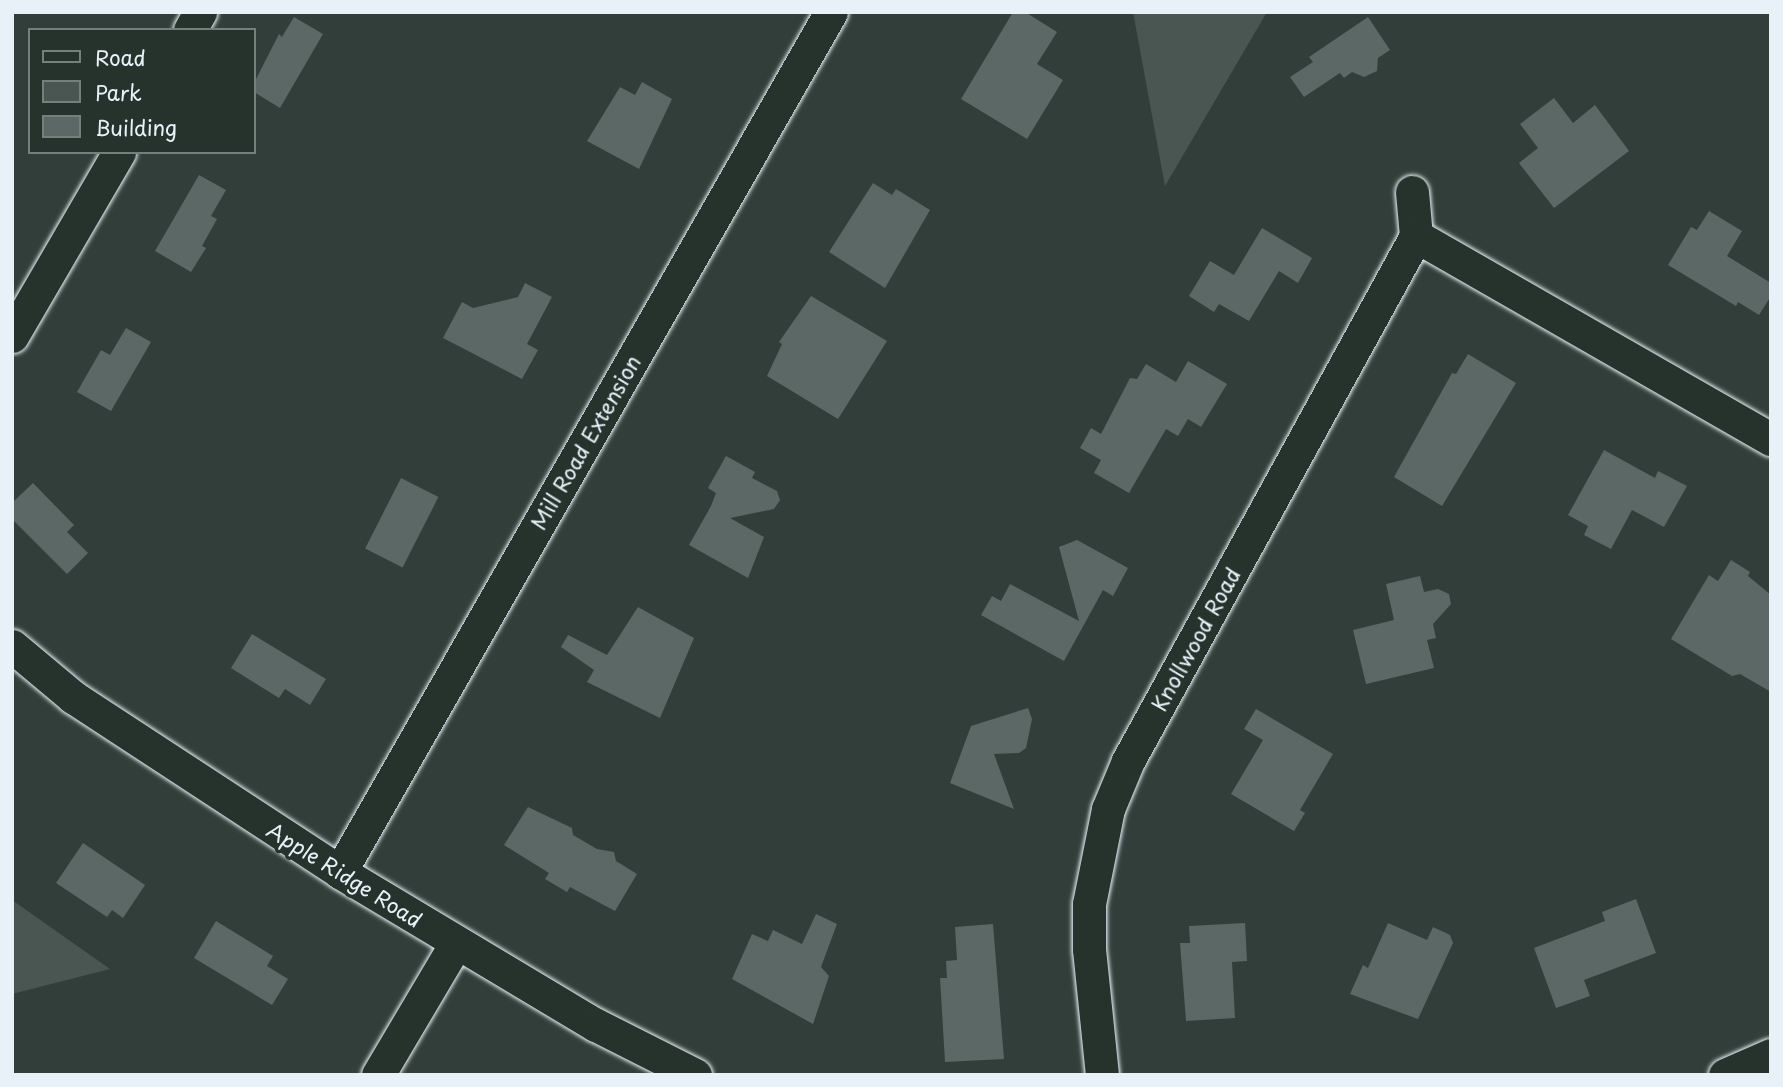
<!DOCTYPE html>
<style>
body{margin:0}
#map{position:relative;width:1783px;height:1087px;overflow:hidden;background:#323e39;font-family:"Playpen Sans",sans-serif}
div>[style]{position:absolute}
.green>*{inset:0;background:#495651}
.building>*{inset:0;background:#5c6865;transform-origin:0 0}
.roads{filter:drop-shadow(0 0 2px #e8f1f8) drop-shadow(0 0 2px #e8f1f8)}
.minor>*{height:33px;margin:-16.5px;padding:0 16.5px;transform-origin:16.5px;border-radius:16.5px;background:#26332d}
span{translate:-50% -50%;white-space:nowrap;text-align:center;line-height:1.15;-webkit-text-stroke:7px #26332d;paint-order:stroke}
.street-label{font-size:21px;color:#e8f1f8}
.frame{position:absolute;inset:0;border:14px solid #e8f1f8;pointer-events:none}
.legend{position:absolute;left:28px;top:28px;width:228px;height:126px;box-sizing:border-box;background:#26332d;border:2px solid #747f7e;margin:0;padding:9px 12px;list-style:none;font-size:21px;color:#e8f1f8}
.legend li{display:flex;align-items:center;gap:14px;height:35px}
.legend b{width:35px;border:2px solid #747f7e}
</style>
<div id="map">
<div class="green">
<div style="clip-path:polygon(1133px 12px,1267px 12px,1165px 186px)"></div>
<div style="clip-path:polygon(12px 900px,110px 969px,12px 994px)"></div>
</div>
<div class="building">
<div style="clip-path:polygon(1013px 12px,1025px 12px,1057px 32px,1037px 64px,1063px 80px,1027px 139px,961px 99px)"></div>
<div style="clip-path:polygon(294px 17px,323px 34px,280px 108px,254px 92px,254px 83px,279px 34px,282px 37px)"></div>
<div style="clip-path:polygon(1368px 17px,1390px 50px,1378px 58px,1377px 71px,1364px 77px,1352px 72px,1344px 78px,1340px 73px,1304px 97px,1290px 77px,1313px 62px,1309px 57px)"></div>
<div style="clip-path:polygon(642px 82px,672px 99px,639px 169px,587px 141px,620px 87px,635px 95px)"></div>
<div style="clip-path:polygon(1554px 98px,1573px 123px,1595px 105px,1629px 151px,1554px 208px,1519px 163px,1538px 148px,1520px 124px)"></div>
<div style="clip-path:polygon(199px 175px,226px 190px,211px 216px,217px 219px,202px 246px,206px 248px,191px 272px,155px 251px)"></div>
<div style="clip-path:polygon(873px 183px,892px 195px,896px 189px,930px 210px,885px 288px,829px 252px)"></div>
<div style="clip-path:polygon(1709px 211px,1742px 231px,1727px 256px,1771px 283px,1771px 296px,1759px 315px,1738px 302px,1736px 306px,1668px 265px,1691px 227px,1697px 230px)"></div>
<div style="clip-path:polygon(1262px 228px,1312px 258px,1298px 283px,1279px 271px,1249px 321px,1219px 304px,1214px 312px,1189px 296px,1210px 261px,1234px 275px)"></div>
<div style="clip-path:polygon(525px 283px,552px 297px,527px 344px,538px 350px,522px 379px,443px 338px,462px 302px,473px 308px,518px 297px)"></div>
<div style="clip-path:polygon(811px 296px,887px 341px,838px 419px,767px 376px,782px 344px,779px 342px)"></div>
<div style="clip-path:polygon(126px 328px,151px 342px,111px 411px,77px 392px,101px 350px,110px 355px)"></div>
<div style="clip-path:polygon(1468px 354px,1516px 383px,1442px 506px,1394px 477px,1452px 373px,1456px 374px)"></div>
<div style="clip-path:polygon(1188px 361px,1227px 384px,1201px 427px,1188px 419px,1178px 436px,1166px 429px,1129px 493px,1094px 473px,1101px 460px,1080px 448px,1091px 428px,1101px 434px,1130px 378px,1137px 379px,1146px 364px,1176px 382px)"></div>
<div style="clip-path:polygon(1604px 450px,1655px 478px,1658px 471px,1687px 486px,1664px 527px,1632px 510px,1611px 549px,1584px 535px,1588px 526px,1568px 515px)"></div>
<div style="clip-path:polygon(726px 456px,755px 472px,752px 478px,777px 491px,780px 500px,774px 509px,730px 518px,764px 537px,748px 578px,689px 545px,711px 506px,716px 493px,708px 488px)"></div>
<div style="left:401px;top:478px;width:42px;height:79px;rotate:27deg"></div>
<div style="clip-path:polygon(33px 483px,74px 525px,67px 532px,88px 553px,67px 574px,12px 519px,12px 503px)"></div>
<div style="clip-path:polygon(1077px 540px,1128px 568px,1113px 596px,1103px 590px,1064px 661px,981px 615px,992px 596px,1001px 601px,1010px 584px,1079px 621px,1059px 547px)"></div>
<div style="clip-path:polygon(1731px 560px,1750px 572px,1748px 576px,1771px 595px,1771px 692px,1740px 674px,1732px 676px,1671px 639px,1709px 575px,1718px 581px)"></div>
<div style="clip-path:polygon(1420px 576px,1424px 592px,1438px 589px,1449px 594px,1451px 604px,1433px 624px,1436px 638px,1427px 640px,1434px 668px,1366px 684px,1353px 630px,1394px 620px,1386px 584px)"></div>
<div style="clip-path:polygon(638px 607px,694px 638px,660px 718px,587px 682px,594px 670px,561px 647px,568px 635px,607px 655px)"></div>
<div style="clip-path:polygon(252px 634px,326px 679px,310px 705px,285px 689px,279px 698px,231px 668px)"></div>
<div style="clip-path:polygon(1028px 708px,1032px 719px,1026px 748px,1019px 753px,994px 754px,1014px 809px,950px 783px,971px 726px)"></div>
<div style="clip-path:polygon(1256px 709px,1333px 754px,1300px 810px,1305px 813px,1294px 831px,1231px 794px,1263px 740px,1244px 729px)"></div>
<div style="clip-path:polygon(528px 807px,572px 828px,573px 835px,597px 849px,614px 852px,616px 861px,637px 874px,615px 911px,570px 887px,567px 892px,545px 879px,549px 873px,504px 845px)"></div>
<div style="clip-path:polygon(83px 843px,145px 885px,123px 918px,112px 910px,107px 917px,56px 883px)"></div>
<div style="clip-path:polygon(1636px 899px,1656px 953px,1584px 980px,1590px 996px,1556px 1008px,1534px 948px,1605px 921px,1602px 912px)"></div>
<div style="clip-path:polygon(816px 914px,837px 924px,821px 967px,829px 976px,813px 1024px,732px 979px,752px 934px,768px 941px,773px 930px,802px 944px)"></div>
<div style="clip-path:polygon(216px 921px,273px 956px,267px 966px,288px 979px,272px 1005px,194px 958px)"></div>
<div style="clip-path:polygon(1245px 923px,1247px 961px,1232px 962px,1235px 1018px,1186px 1021px,1180px 943px,1190px 943px,1189px 926px)"></div>
<div style="clip-path:polygon(1388px 923px,1427px 940px,1433px 927px,1450px 935px,1453px 943px,1418px 1019px,1350px 994px,1363px 965px,1368px 968px)"></div>
<div style="clip-path:polygon(993px 924px,1004px 1059px,945px 1062px,940px 978px,947px 978px,946px 961px,957px 960px,955px 927px)"></div>
</div>
<div class="roads">
<div class="minor">
<div style="left:190px;top:30px;width:21px;rotate:-61deg"></div>
<div style="left:1412px;top:192px;width:44px;rotate:84.8deg"></div>
<div style="left:1416px;top:236px;width:409px;rotate:29.8deg"></div>
<div style="left:12px;top:336px;width:213px;rotate:-59.8deg"></div>
<div style="left:12px;top:646px;width:80px;rotate:39.9deg"></div>
<div style="left:73px;top:697px;width:319px;rotate:33.2deg"></div>
<div style="left:340px;top:872px;width:298px;rotate:30.9deg"></div>
<div style="left:596px;top:1025px;width:111px;rotate:26.8deg"></div>
<div style="left:340px;top:872px;width:990px;rotate:-60.28deg"></div>
<div style="left:378px;top:1075px;width:153px;rotate:-59.4deg"></div>
<div style="left:1102px;top:1075px;width:127px;rotate:-95.9deg"></div>
<div style="left:1089px;top:949px;width:45px;rotate:-90deg"></div>
<div style="left:1089px;top:904px;width:97px;rotate:-78.7deg"></div>
<div style="left:1108px;top:809px;width:52px;rotate:-67.4deg"></div>
<div style="left:1128px;top:761px;width:599px;rotate:-61.25deg"></div>
<div style="left:1725px;top:1075px;width:50px;rotate:-23.5deg"></div>
</div>
</div>
<div class="street-label">
<span style="left:585px;top:442px;rotate:-60deg">Mill Road Extension</span>
<span style="left:1195px;top:639px;rotate:-61deg">Knollwood Road</span>
<span style="left:345px;top:874px;rotate:32deg">Apple Ridge Road</span>
</div>
<div class="frame"></div>
<ul class="legend">
<li><b style="height:9px;background:#26332d"></b>Road</li>
<li><b style="height:19px;background:#495651"></b>Park</li>
<li><b style="height:19px;background:#5c6865"></b>Building</li>
</ul>
</div>
